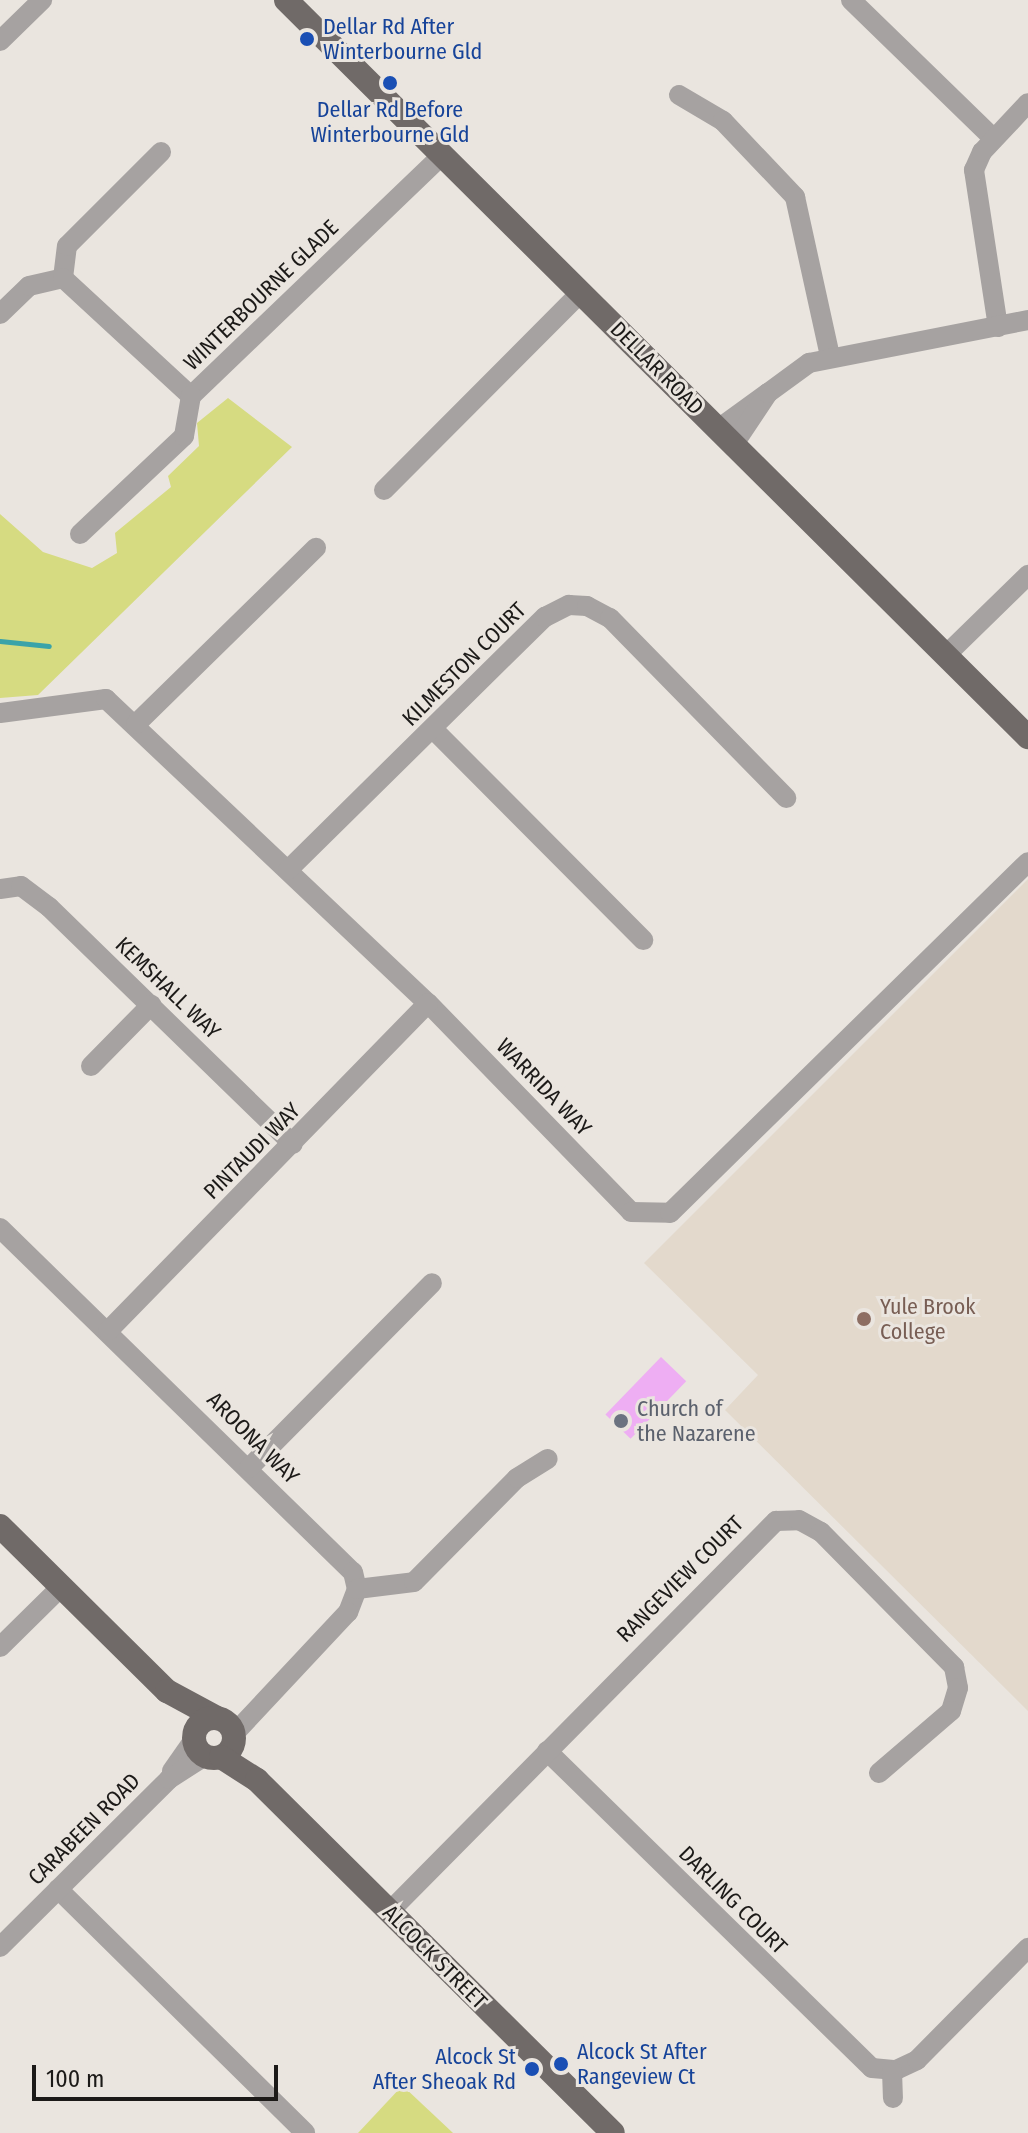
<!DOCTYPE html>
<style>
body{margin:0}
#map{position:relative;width:1028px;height:2133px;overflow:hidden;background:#eae5df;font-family:"Fira Sans Condensed",sans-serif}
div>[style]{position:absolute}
.built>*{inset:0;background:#e3d9cc}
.green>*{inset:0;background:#d6db81}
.stream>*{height:5px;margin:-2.5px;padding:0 2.5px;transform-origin:2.5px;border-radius:2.5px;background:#3aa3a9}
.building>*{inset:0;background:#eeaef3;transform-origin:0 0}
.minor>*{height:20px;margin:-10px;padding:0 10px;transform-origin:10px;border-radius:10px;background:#a6a2a1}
.major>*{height:24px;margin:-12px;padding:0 12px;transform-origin:12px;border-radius:12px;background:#706a68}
.major>.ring{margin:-12px;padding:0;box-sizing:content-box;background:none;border:24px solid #706a68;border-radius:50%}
.dots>*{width:22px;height:22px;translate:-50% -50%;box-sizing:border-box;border:4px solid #eae5df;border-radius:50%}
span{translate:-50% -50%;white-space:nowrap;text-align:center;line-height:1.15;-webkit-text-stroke:6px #eae5df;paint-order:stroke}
.transit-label{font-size:22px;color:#164399}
.left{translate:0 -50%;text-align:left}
.right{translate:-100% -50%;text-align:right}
.street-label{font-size:22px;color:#1c1a18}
.education-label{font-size:22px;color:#785e54}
.worship-label{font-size:22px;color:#5b616d}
.scale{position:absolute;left:32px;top:2065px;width:246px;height:36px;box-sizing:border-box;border:4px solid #1c1a18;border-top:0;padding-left:10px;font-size:24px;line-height:28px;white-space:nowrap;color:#1c1a18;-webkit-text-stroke:6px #eae5df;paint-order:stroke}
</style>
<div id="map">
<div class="built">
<div style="clip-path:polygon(1028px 879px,1028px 1711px,725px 1410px,758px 1375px,644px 1263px)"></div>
</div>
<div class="green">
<div style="clip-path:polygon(228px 398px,292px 447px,38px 695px,0 698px,0 514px,43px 552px,92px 568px,117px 553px,115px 533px,171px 487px,168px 476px,199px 446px,197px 423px)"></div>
<div style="clip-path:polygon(402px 2086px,403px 2086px,453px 2133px,358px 2133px)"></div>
</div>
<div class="stream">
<div style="left:0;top:641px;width:49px;rotate:5.8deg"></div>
</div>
<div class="building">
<div style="left:661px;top:1357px;width:35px;height:80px;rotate:44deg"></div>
</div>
<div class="minor">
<div style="left:851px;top:0;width:198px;rotate:44.2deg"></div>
<div style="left:0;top:41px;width:59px;rotate:-44.3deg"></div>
<div style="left:679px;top:95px;width:51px;rotate:30.6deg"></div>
<div style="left:723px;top:121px;width:105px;rotate:46.5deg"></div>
<div style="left:795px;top:197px;width:163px;rotate:77.6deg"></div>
<div style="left:63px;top:278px;width:32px;rotate:-83deg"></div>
<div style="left:67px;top:246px;width:133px;rotate:-45deg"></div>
<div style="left:0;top:314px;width:40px;rotate:-44deg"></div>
<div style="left:29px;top:286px;width:35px;rotate:-13deg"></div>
<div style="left:63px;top:278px;width:174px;rotate:42.7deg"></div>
<div style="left:191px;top:396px;width:348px;rotate:-43.8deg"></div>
<div style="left:998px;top:327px;width:159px;rotate:-98.7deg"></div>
<div style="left:974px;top:170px;width:20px;rotate:-66deg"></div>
<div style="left:982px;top:152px;width:67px;rotate:-46.8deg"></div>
<div style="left:718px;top:429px;width:62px;rotate:-35.8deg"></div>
<div style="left:734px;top:444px;width:61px;rotate:-56.3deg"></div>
<div style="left:768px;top:393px;width:51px;rotate:-36.2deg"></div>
<div style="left:809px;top:363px;width:223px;rotate:-11.1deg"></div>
<div style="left:384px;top:490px;width:279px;rotate:-45.1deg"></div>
<div style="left:80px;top:534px;width:143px;rotate:-43.3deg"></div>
<div style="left:184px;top:436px;width:41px;rotate:-80.1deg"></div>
<div style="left:946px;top:655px;width:115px;rotate:-44.3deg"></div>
<div style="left:0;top:713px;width:107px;rotate:-7.5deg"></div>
<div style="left:106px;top:699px;width:443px;rotate:43.4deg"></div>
<div style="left:428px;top:1003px;width:291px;rotate:45.8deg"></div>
<div style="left:631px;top:1212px;width:39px;rotate:1deg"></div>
<div style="left:670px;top:1213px;width:501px;rotate:-44.43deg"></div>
<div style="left:136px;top:724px;width:252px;rotate:-44.4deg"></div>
<div style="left:433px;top:729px;width:298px;rotate:45.1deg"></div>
<div style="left:288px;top:870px;width:361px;rotate:-44.6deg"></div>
<div style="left:545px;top:617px;width:27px;rotate:-27deg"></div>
<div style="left:569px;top:605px;width:18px;rotate:3deg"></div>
<div style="left:587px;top:606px;width:26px;rotate:28deg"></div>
<div style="left:610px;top:618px;width:252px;rotate:45.6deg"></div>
<div style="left:0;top:889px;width:21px;rotate:-8deg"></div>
<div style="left:21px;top:886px;width:35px;rotate:37deg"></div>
<div style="left:49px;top:907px;width:340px;rotate:44.2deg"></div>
<div style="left:91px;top:1066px;width:86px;rotate:-45.5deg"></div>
<div style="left:0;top:1228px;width:493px;rotate:44.3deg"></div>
<div style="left:353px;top:1572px;width:17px;rotate:77deg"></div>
<div style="left:357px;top:1589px;width:25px;rotate:111deg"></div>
<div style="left:348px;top:1612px;width:167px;rotate:133.1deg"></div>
<div style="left:108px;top:1331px;width:458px;rotate:-45.7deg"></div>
<div style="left:249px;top:1468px;width:260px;rotate:-45.3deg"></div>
<div style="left:357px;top:1589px;width:57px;rotate:-7deg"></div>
<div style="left:414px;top:1582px;width:146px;rotate:-45.3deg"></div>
<div style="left:517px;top:1478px;width:36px;rotate:-32deg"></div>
<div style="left:0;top:1647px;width:86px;rotate:-44.5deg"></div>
<div style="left:547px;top:1751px;width:454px;rotate:44.3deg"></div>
<div style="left:872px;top:2068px;width:24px;rotate:5deg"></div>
<div style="left:896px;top:2070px;width:23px;rotate:-25deg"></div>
<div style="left:917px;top:2060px;width:158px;rotate:-45.3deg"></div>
<div style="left:172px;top:1771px;width:39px;rotate:-55deg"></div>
<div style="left:58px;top:1889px;width:347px;rotate:44.6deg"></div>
<div style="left:390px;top:1911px;width:549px;rotate:-45.3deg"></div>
<div style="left:776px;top:1521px;width:23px;rotate:-2deg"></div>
<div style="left:799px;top:1520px;width:25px;rotate:29deg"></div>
<div style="left:821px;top:1532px;width:190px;rotate:45.4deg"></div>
<div style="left:954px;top:1667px;width:21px;rotate:79deg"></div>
<div style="left:958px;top:1688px;width:24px;rotate:107deg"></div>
<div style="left:951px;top:1711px;width:95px;rotate:139.3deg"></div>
<div style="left:0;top:1947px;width:238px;rotate:-44.8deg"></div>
<div style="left:169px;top:1779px;width:43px;rotate:-32.6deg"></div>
<div style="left:892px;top:2071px;width:27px;rotate:88deg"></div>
</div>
<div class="major">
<div style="left:286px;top:0;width:1046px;rotate:44.81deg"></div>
<div style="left:0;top:1526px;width:235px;rotate:44.7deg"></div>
<div style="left:167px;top:1691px;width:57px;rotate:28.4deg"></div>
<div class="ring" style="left:194px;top:1718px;width:16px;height:16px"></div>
<div style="left:221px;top:1757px;width:43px;rotate:32.6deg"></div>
<div style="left:257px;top:1780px;width:501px;rotate:44.76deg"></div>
</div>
<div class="dots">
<div style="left:307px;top:39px;background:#1a4fb4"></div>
<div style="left:390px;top:83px;background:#1a4fb4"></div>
<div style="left:864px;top:1319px;background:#8d6e63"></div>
<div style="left:621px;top:1421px;background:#6b7280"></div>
<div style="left:561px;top:2064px;background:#1a4fb4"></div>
<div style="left:532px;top:2069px;background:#1a4fb4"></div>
</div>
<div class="transit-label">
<span class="left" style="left:323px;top:39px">Dellar Rd After<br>Winterbourne Gld</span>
<span style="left:390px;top:122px">Dellar Rd Before<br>Winterbourne Gld</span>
<span class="left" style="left:577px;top:2064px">Alcock St After<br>Rangeview Ct</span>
<span class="right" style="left:516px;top:2069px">Alcock St<br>After Sheoak Rd</span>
</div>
<div class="street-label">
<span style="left:261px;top:295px;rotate:-44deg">WINTERBOURNE GLADE</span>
<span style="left:657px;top:368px;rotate:45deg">DELLAR ROAD</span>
<span style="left:464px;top:664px;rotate:-45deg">KILMESTON COURT</span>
<span style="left:168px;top:988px;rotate:44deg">KEMSHALL WAY</span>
<span style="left:544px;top:1087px;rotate:46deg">WARRIDA WAY</span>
<span style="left:252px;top:1151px;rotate:-45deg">PINTAUDI WAY</span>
<span style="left:253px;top:1438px;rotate:45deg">AROONA WAY</span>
<span style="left:680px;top:1579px;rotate:-45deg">RANGEVIEW COURT</span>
<span style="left:84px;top:1829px;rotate:-45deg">CARABEEN ROAD</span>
<span style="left:733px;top:1900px;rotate:45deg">DARLING COURT</span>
<span style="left:435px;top:1957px;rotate:45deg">ALCOCK STREET</span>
</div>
<div class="education-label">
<span class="left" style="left:880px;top:1319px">Yule Brook<br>College</span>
</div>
<div class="worship-label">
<span class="left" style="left:637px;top:1421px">Church of<br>the Nazarene</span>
</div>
<div class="scale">100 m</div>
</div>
